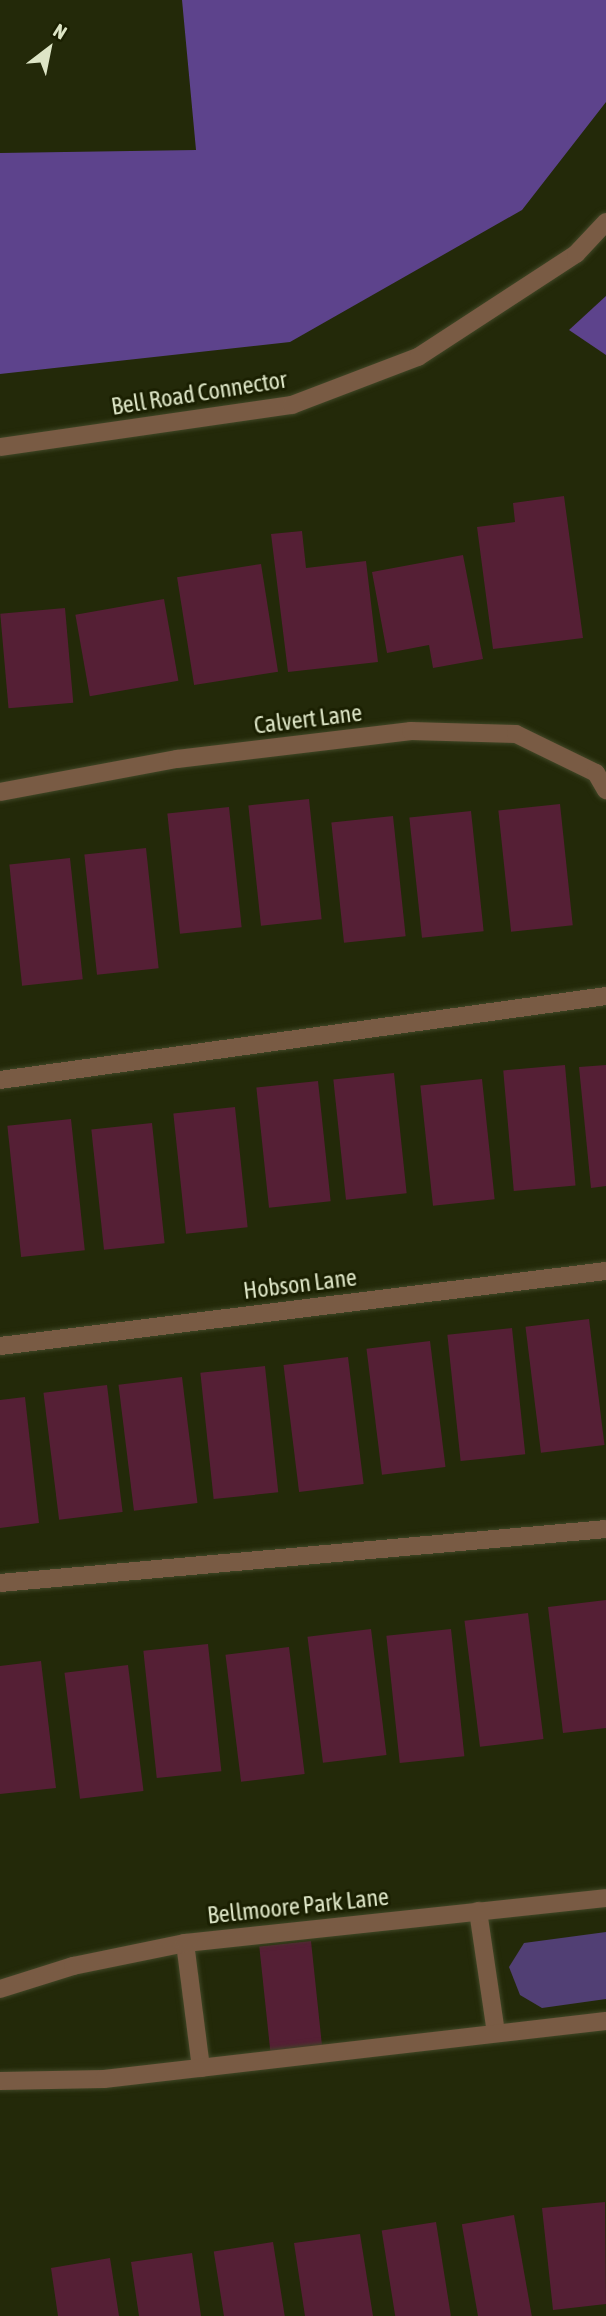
<!DOCTYPE html>
<style>
body{margin:0}
#map{position:relative;width:606px;height:2316px;overflow:hidden;background:#232909;font-family:"Asap Condensed",sans-serif}
div>[style]{position:absolute}
.green>*{inset:0;background:#513f74}
.forest>*{inset:0;background:#5d438c}
.building>*{inset:0;background:#551f35;transform-origin:0 0}
.roads{filter:drop-shadow(0 0 2px #414727) drop-shadow(0 0 2px #414727)}
.service>*{height:18px;margin:-9px;padding:0 9px;transform-origin:9px;border-radius:9px;background:#795b44}
.minor>*{height:18px;margin:-9px;padding:0 9px;transform-origin:9px;border-radius:9px;background:#795b44}
span{translate:-50% -50%;white-space:nowrap;text-align:center;line-height:1.15;-webkit-text-stroke:6px #1a1f01;paint-order:stroke}
.street-label{font-size:24px;color:#dde5c6}
.north{position:absolute;left:14px;top:14px;width:70px;height:70px;-webkit-text-stroke:5px #1a1f01;paint-order:stroke;rotate:32deg;font-size:19px;font-weight:700;line-height:28px;text-align:center;color:#dde5c6}
.north::after{content:'';display:block;margin:auto;width:24px;height:32px;background:#dde5c6;clip-path:polygon(50% 0,100% 100%,50% 72%,0 100%)}
</style>
<div id="map">
<div class="green">
<div style="clip-path:polygon(606px 1932px,606px 1999px,542px 2008px,520px 1995px,509px 1967px,524px 1943px)"></div>
</div>
<div class="forest">
<div style="clip-path:polygon(182px 0,606px 0,606px 102px,522px 210px,290px 342px,0 374px,0 153px,196px 150px)"></div>
<div style="clip-path:polygon(606px 296px,606px 355px,569px 330px)"></div>
</div>
<div class="building">
<div style="clip-path:polygon(564px 496px,583px 638px,493px 649px,477px 527px,515px 522px,513px 503px)"></div>
<div style="clip-path:polygon(302px 531px,306px 568px,366px 561px,378px 662px,288px 672px,271px 534px)"></div>
<div style="clip-path:polygon(463px 555px,483px 659px,433px 668px,429px 645px,387px 653px,372px 572px)"></div>
<div style="left:261px;top:564px;width:109px;height:85px;rotate:81deg"></div>
<div style="left:164px;top:599px;width:83px;height:90px;rotate:80deg"></div>
<div style="left:65px;top:608px;width:95px;height:65px;rotate:85deg"></div>
<div style="left:309px;top:799px;width:121px;height:61px;rotate:84deg"></div>
<div style="left:560px;top:804px;width:122px;height:62px;rotate:84deg"></div>
<div style="left:229px;top:807px;width:121px;height:62px;rotate:84deg"></div>
<div style="left:471px;top:811px;width:121px;height:62px;rotate:84deg"></div>
<div style="left:393px;top:816px;width:121px;height:62px;rotate:84deg"></div>
<div style="left:146px;top:848px;width:121px;height:62px;rotate:84deg"></div>
<div style="left:70px;top:858px;width:122px;height:61px;rotate:84deg"></div>
<div style="left:565px;top:1065px;width:121px;height:62px;rotate:85deg"></div>
<div style="clip-path:polygon(606px 1065px,606px 1186px,591px 1188px,579px 1067px)"></div>
<div style="left:394px;top:1073px;width:121px;height:61px;rotate:84deg"></div>
<div style="left:482px;top:1079px;width:121px;height:62px;rotate:84deg"></div>
<div style="left:318px;top:1081px;width:121px;height:62px;rotate:84deg"></div>
<div style="left:235px;top:1107px;width:121px;height:62px;rotate:84deg"></div>
<div style="left:71px;top:1119px;width:132px;height:64px;rotate:84deg"></div>
<div style="left:152px;top:1123px;width:121px;height:61px;rotate:84deg"></div>
<div style="left:589px;top:1319px;width:127px;height:64px;rotate:83deg"></div>
<div style="left:512px;top:1328px;width:127px;height:65px;rotate:84deg"></div>
<div style="left:430px;top:1341px;width:127px;height:64px;rotate:83deg"></div>
<div style="left:348px;top:1357px;width:128px;height:65px;rotate:83deg"></div>
<div style="left:265px;top:1366px;width:127px;height:65px;rotate:84deg"></div>
<div style="left:182px;top:1377px;width:127px;height:64px;rotate:83deg"></div>
<div style="left:107px;top:1385px;width:128px;height:64px;rotate:83deg"></div>
<div style="clip-path:polygon(25px 1397px,39px 1523px,0 1528px,0 1400px)"></div>
<div style="clip-path:polygon(606px 1600px,606px 1728px,563px 1733px,548px 1607px)"></div>
<div style="left:528px;top:1613px;width:127px;height:64px;rotate:83deg"></div>
<div style="left:371px;top:1629px;width:127px;height:64px;rotate:83deg"></div>
<div style="left:451px;top:1629px;width:128px;height:65px;rotate:84deg"></div>
<div style="left:208px;top:1644px;width:128px;height:65px;rotate:84deg"></div>
<div style="left:289px;top:1647px;width:128px;height:64px;rotate:83deg"></div>
<div style="clip-path:polygon(41px 1661px,56px 1788px,0 1794px,0 1666px)"></div>
<div style="left:128px;top:1665px;width:127px;height:64px;rotate:83deg"></div>
<div style="left:311px;top:1941px;width:108px;height:52px;rotate:84deg"></div>
<div style="clip-path:polygon(605px 2202px,606px 2304px,553px 2310px,542px 2208px)"></div>
<div style="left:514px;top:2215px;width:103px;height:53px;rotate:80deg"></div>
<div style="left:436px;top:2222px;width:95px;height:55px;rotate:81deg"></div>
<div style="clip-path:polygon(360px 2234px,373px 2316px,305px 2316px,294px 2243px)"></div>
<div style="left:273px;top:2242px;width:75px;height:60px;rotate:81deg"></div>
<div style="clip-path:polygon(192px 2253px,201px 2316px,139px 2316px,131px 2262px)"></div>
<div style="clip-path:polygon(110px 2258px,119px 2316px,58px 2316px,51px 2268px)"></div>
</div>
<div class="roads">
<div class="service">
<div style="left:0;top:1080px;width:612px;rotate:-7.89deg"></div>
<div style="left:0;top:1583px;width:608px;rotate:-5.09deg"></div>
</div>
<div class="minor">
<div style="left:0;top:447px;width:295px;rotate:-8.2deg"></div>
<div style="left:292px;top:405px;width:135px;rotate:-20.9deg"></div>
<div style="left:418px;top:357px;width:189px;rotate:-33.1deg"></div>
<div style="left:576px;top:254px;width:44px;rotate:-46.8deg"></div>
<div style="left:0;top:792px;width:180px;rotate:-10.6deg"></div>
<div style="left:177px;top:759px;width:236px;rotate:-6.8deg"></div>
<div style="left:411px;top:731px;width:105px;rotate:1.6deg"></div>
<div style="left:516px;top:734px;width:89px;rotate:26deg"></div>
<div style="left:596px;top:773px;width:20px;rotate:60deg"></div>
<div style="left:0;top:1346px;width:611px;rotate:-7.06deg"></div>
<div style="left:478px;top:1911px;width:123px;rotate:81.6deg"></div>
<div style="left:185px;top:1943px;width:126px;rotate:82.7deg"></div>
<div style="left:0;top:1989px;width:77px;rotate:-17.5deg"></div>
<div style="left:73px;top:1966px;width:114px;rotate:-11.6deg"></div>
<div style="left:185px;top:1943px;width:423px;rotate:-6.1deg"></div>
<div style="left:0;top:2081px;width:104px;rotate:-1.1deg"></div>
<div style="left:104px;top:2079px;width:505px;rotate:-6.59deg"></div>
</div>
</div>
<div class="street-label">
<span style="left:199px;top:393px;rotate:-9deg">Bell Road Connector</span>
<span style="left:308px;top:719px;rotate:-7deg">Calvert Lane</span>
<span style="left:300px;top:1284px;rotate:-7deg">Hobson Lane</span>
<span style="left:298px;top:1906px;rotate:-6deg">Bellmoore Park Lane</span>
</div>
<div class="north">N</div>
</div>
